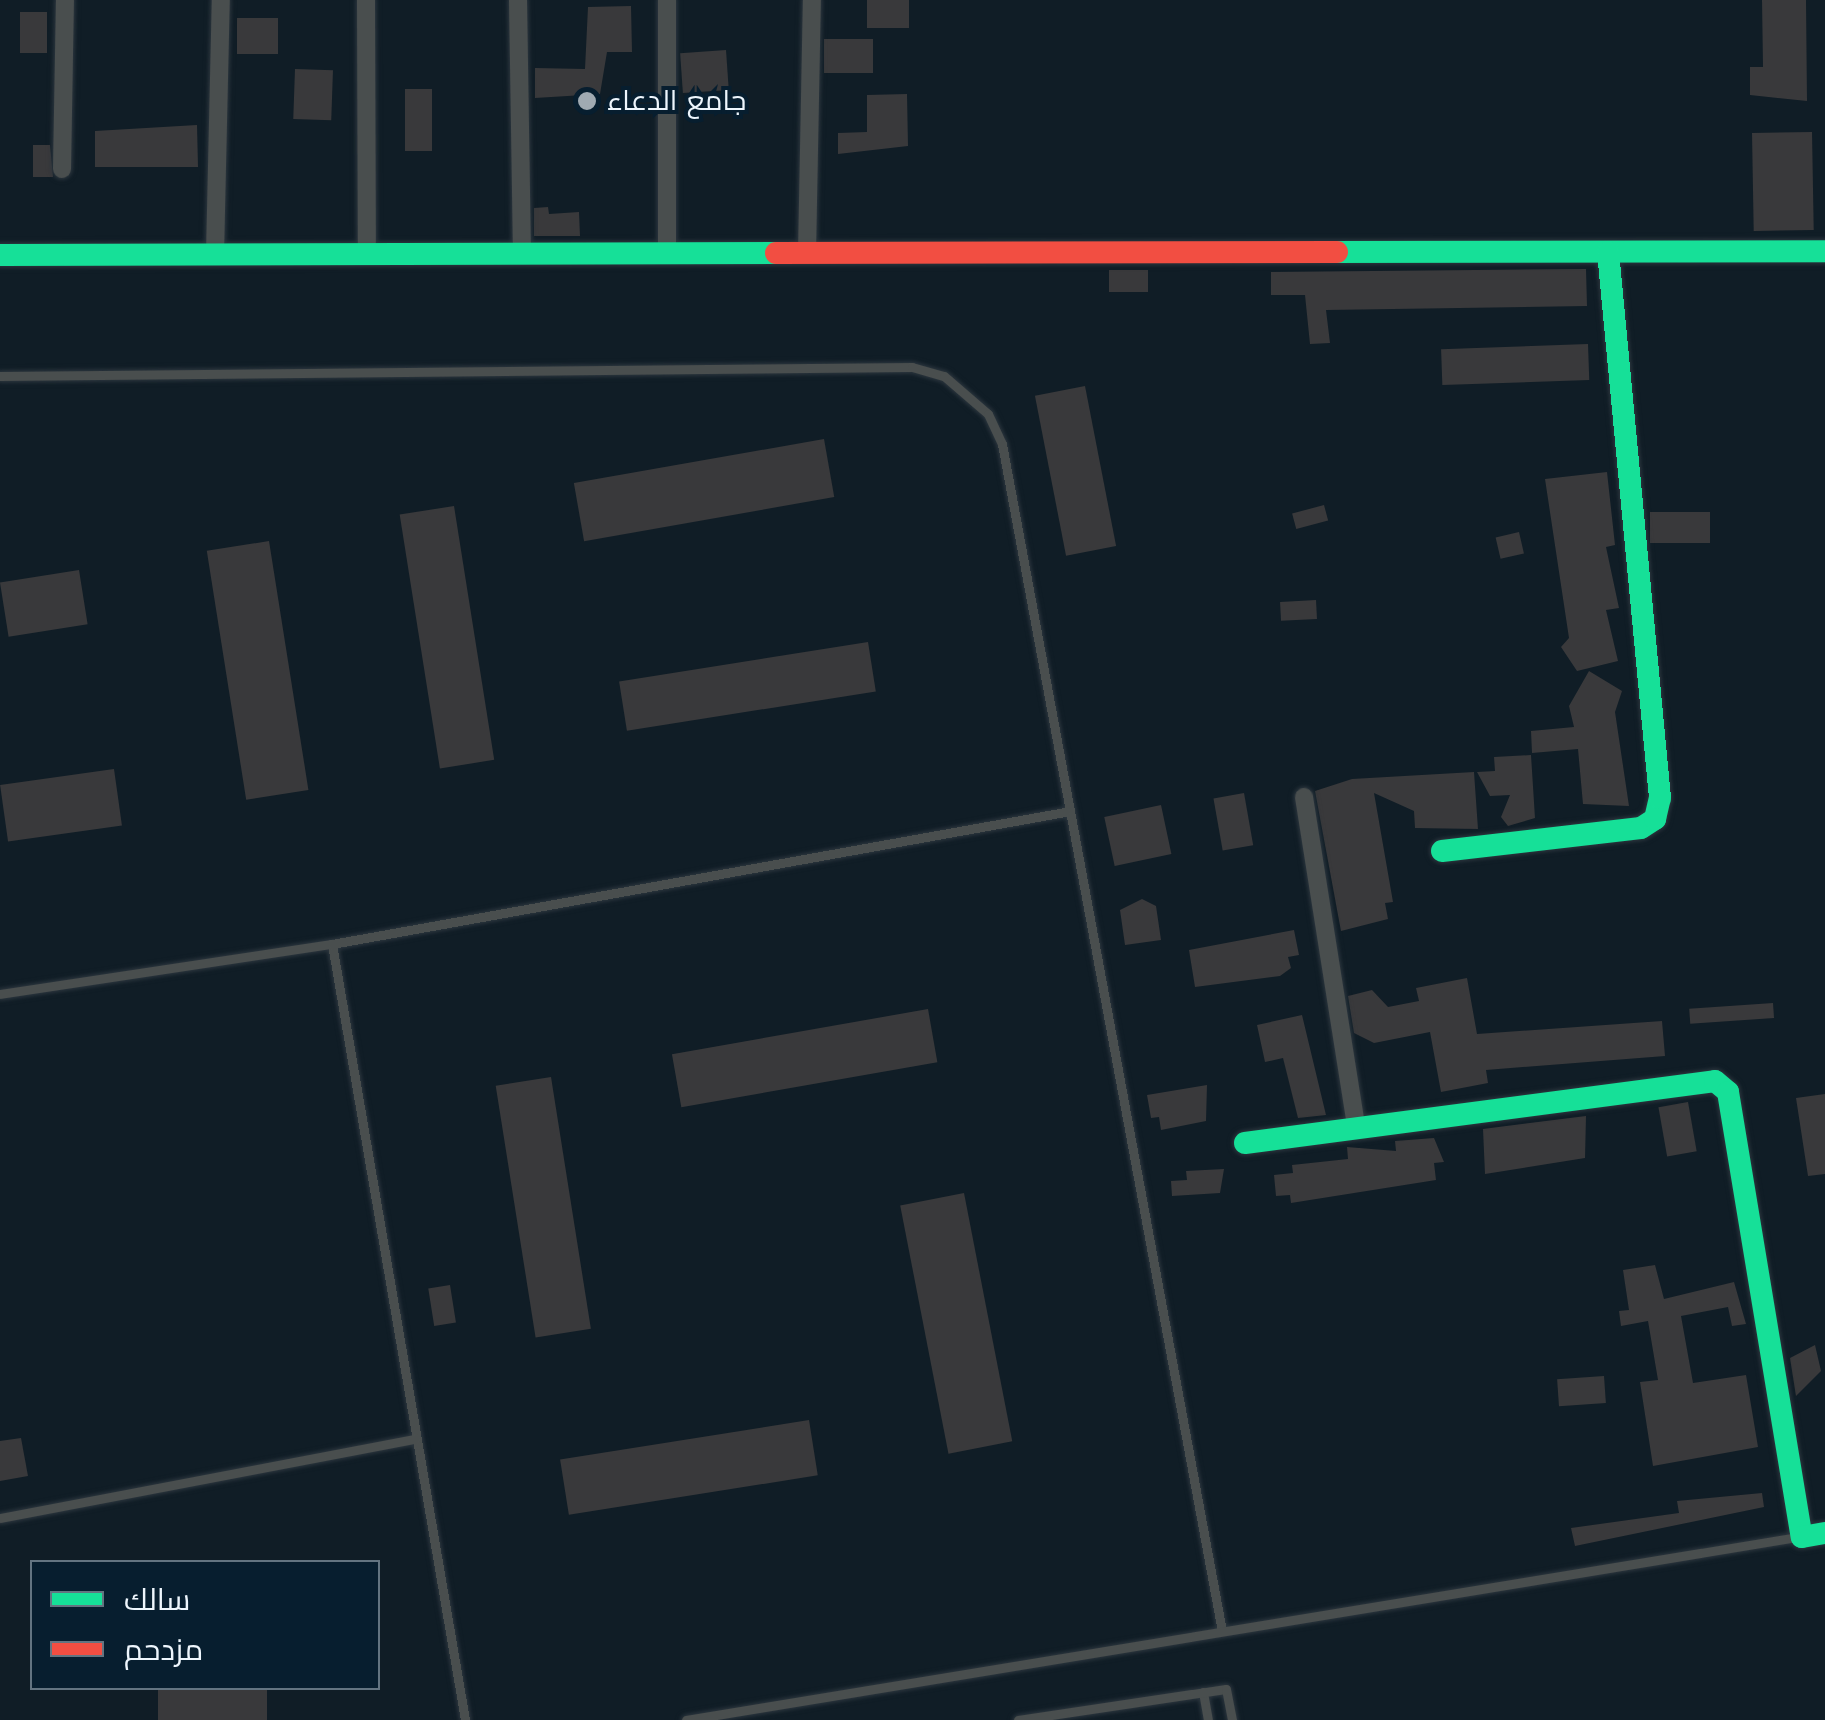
<!DOCTYPE html>
<meta charset="utf-8">
<style>
body{margin:0}
#map{position:relative;width:1825px;height:1720px;overflow:hidden;background:#101d26;font-family:"Work Sans",Cairo,sans-serif}
div>[style]{position:absolute}
.building>*{inset:0;background:#39393b;transform-origin:0 0}
.roads{filter:drop-shadow(0 0 2px #2c363e) drop-shadow(0 0 2px #2c363e)}
.lane>*{height:9px;margin:-4.5px;padding:0 4.5px;transform-origin:4.5px;border-radius:4.5px;background:#494e4e}
.street>*{height:18px;margin:-9px;padding:0 9px;transform-origin:9px;border-radius:9px;background:#494e4e}
.fast>*{height:22px;margin:-11px;padding:0 11px;transform-origin:11px;border-radius:11px;background:#16e098}
.jam>*{height:22px;margin:-11px;padding:0 11px;transform-origin:11px;border-radius:11px;background:#f24e42}
.dots>*{width:28px;height:28px;translate:-50% -50%;box-sizing:border-box;border:5px solid #071e2f;border-radius:50%}
span{translate:-50% -50%;white-space:nowrap;text-align:center;line-height:1.15;-webkit-text-stroke:8px #071e2f;paint-order:stroke}
.poi-label{font-size:28px;color:#eef6fd}
.left{translate:0 -50%;text-align:left}
.legend{position:absolute;left:30px;top:1560px;width:350px;height:130px;box-sizing:border-box;background:#071e2f;border:2px solid #637481;margin:0;padding:12px 18px;list-style:none;font-size:30px;color:#eef6fd}
.legend li{display:flex;align-items:center;gap:20px;height:50px}
.legend b{width:50px;border:2px solid #637481}
</style>
<div id="map">
<div class="building">
<div style="left:867px;top:0;width:42px;height:28px"></div>
<div style="clip-path:polygon(1762px 0,1806px 0,1807px 101px,1750px 95px,1750px 67px,1763px 67px)"></div>
<div style="clip-path:polygon(631px 6px,632px 52px,607px 52px,600px 94px,535px 98px,535px 68px,585px 69px,588px 7px)"></div>
<div style="left:20px;top:12px;width:27px;height:41px"></div>
<div style="left:237px;top:18px;width:41px;height:36px"></div>
<div style="left:824px;top:39px;width:49px;height:34px"></div>
<div style="left:726px;top:50px;width:40px;height:46px;rotate:86deg"></div>
<div style="left:295px;top:69px;width:38px;height:50px;rotate:2deg"></div>
<div style="left:432px;top:89px;width:62px;height:27px;rotate:90deg"></div>
<div style="clip-path:polygon(907px 94px,908px 146px,838px 154px,838px 133px,867px 132px,867px 95px)"></div>
<div style="clip-path:polygon(197px 125px,198px 167px,95px 167px,95px 131px)"></div>
<div style="left:1812px;top:132px;width:98px;height:60px;rotate:89deg"></div>
<div style="clip-path:polygon(33px 145px,50px 145px,53px 177px,33px 177px)"></div>
<div style="clip-path:polygon(548px 207px,549px 214px,579px 212px,580px 236px,534px 236px,534px 208px)"></div>
<div style="clip-path:polygon(1586px 269px,1587px 306px,1326px 310px,1330px 343px,1310px 344px,1305px 295px,1271px 295px,1271px 272px)"></div>
<div style="left:1109px;top:270px;width:39px;height:22px"></div>
<div style="left:1588px;top:344px;width:36px;height:147px;rotate:88deg"></div>
<div style="left:1085px;top:386px;width:163px;height:51px;rotate:79deg"></div>
<div style="left:824px;top:439px;width:59px;height:254px;rotate:80deg"></div>
<div style="clip-path:polygon(1607px 472px,1615px 545px,1606px 547px,1619px 608px,1606px 610px,1618px 661px,1577px 671px,1561px 647px,1569px 638px,1545px 479px)"></div>
<div style="left:1324px;top:505px;width:16px;height:33px;rotate:75deg"></div>
<div style="left:454px;top:506px;width:257px;height:55px;rotate:81deg"></div>
<div style="left:1710px;top:512px;width:31px;height:60px;rotate:90deg"></div>
<div style="left:1519px;top:532px;width:22px;height:24px;rotate:77deg"></div>
<div style="left:269px;top:541px;width:252px;height:63px;rotate:81deg"></div>
<div style="left:79px;top:570px;width:55px;height:80px;rotate:81deg"></div>
<div style="left:1316px;top:600px;width:19px;height:36px;rotate:87deg"></div>
<div style="left:868px;top:642px;width:50px;height:252px;rotate:81deg"></div>
<div style="clip-path:polygon(1589px 671px,1622px 691px,1615px 712px,1629px 806px,1583px 804px,1578px 749px,1532px 753px,1531px 731px,1574px 727px,1569px 706px)"></div>
<div style="clip-path:polygon(1531px 755px,1535px 818px,1508px 826px,1501px 817px,1510px 795px,1490px 796px,1477px 772px,1495px 771px,1494px 757px)"></div>
<div style="left:114px;top:769px;width:57px;height:115px;rotate:82deg"></div>
<div style="clip-path:polygon(1474px 772px,1478px 829px,1415px 828px,1414px 811px,1374px 793px,1393px 902px,1385px 903px,1388px 919px,1341px 931px,1315px 791px,1352px 779px)"></div>
<div style="left:1244px;top:793px;width:53px;height:31px;rotate:80deg"></div>
<div style="left:1161px;top:805px;width:50px;height:58px;rotate:78deg"></div>
<div style="clip-path:polygon(1142px 899px,1156px 906px,1161px 940px,1125px 945px,1120px 910px)"></div>
<div style="clip-path:polygon(1294px 930px,1299px 955px,1288px 957px,1291px 968px,1280px 976px,1195px 987px,1189px 950px)"></div>
<div style="clip-path:polygon(1467px 978px,1477px 1034px,1662px 1021px,1665px 1056px,1486px 1070px,1488px 1083px,1441px 1092px,1430px 1032px,1374px 1043px,1354px 1033px,1348px 996px,1372px 990px,1388px 1007px,1419px 1001px,1416px 988px)"></div>
<div style="left:1773px;top:1003px;width:15px;height:84px;rotate:86deg"></div>
<div style="left:928px;top:1009px;width:54px;height:260px;rotate:80deg"></div>
<div style="clip-path:polygon(1302px 1015px,1326px 1115px,1298px 1118px,1283px 1058px,1265px 1062px,1257px 1025px)"></div>
<div style="left:551px;top:1077px;width:255px;height:56px;rotate:81deg"></div>
<div style="clip-path:polygon(1207px 1085px,1206px 1121px,1161px 1130px,1159px 1117px,1151px 1118px,1147px 1095px)"></div>
<div style="clip-path:polygon(1825px 1094px,1825px 1174px,1808px 1176px,1796px 1098px)"></div>
<div style="left:1688px;top:1102px;width:50px;height:30px;rotate:80deg"></div>
<div style="clip-path:polygon(1586px 1116px,1585px 1158px,1485px 1174px,1483px 1129px)"></div>
<div style="clip-path:polygon(1434px 1138px,1444px 1162px,1434px 1163px,1436px 1180px,1291px 1203px,1290px 1195px,1276px 1196px,1274px 1175px,1293px 1173px,1292px 1165px,1348px 1159px,1347px 1147px,1396px 1151px,1395px 1141px)"></div>
<div style="clip-path:polygon(1224px 1169px,1220px 1193px,1172px 1196px,1171px 1181px,1187px 1180px,1186px 1171px)"></div>
<div style="left:964px;top:1193px;width:253px;height:65px;rotate:79deg"></div>
<div style="clip-path:polygon(1655px 1265px,1664px 1299px,1734px 1282px,1746px 1324px,1732px 1326px,1728px 1307px,1681px 1316px,1693px 1383px,1746px 1375px,1758px 1447px,1653px 1466px,1640px 1382px,1658px 1380px,1648px 1321px,1621px 1326px,1619px 1311px,1629px 1310px,1623px 1270px)"></div>
<div style="left:450px;top:1285px;width:38px;height:22px;rotate:81deg"></div>
<div style="clip-path:polygon(1815px 1345px,1821px 1371px,1796px 1396px,1790px 1358px)"></div>
<div style="left:1604px;top:1376px;width:27px;height:47px;rotate:86deg"></div>
<div style="left:809px;top:1420px;width:56px;height:252px;rotate:81deg"></div>
<div style="clip-path:polygon(21px 1438px,28px 1476px,0 1481px,0 1441px)"></div>
<div style="clip-path:polygon(1762px 1493px,1764px 1507px,1575px 1546px,1571px 1528px,1679px 1513px,1677px 1501px)"></div>
<div style="left:158px;top:1688px;width:109px;height:32px"></div>
</div>
<div class="roads">
<div class="lane">
<div style="left:0;top:376px;width:912px;rotate:-0.57deg"></div>
<div style="left:912px;top:367px;width:33px;rotate:16deg"></div>
<div style="left:944px;top:376px;width:58px;rotate:40.8deg"></div>
<div style="left:988px;top:414px;width:33px;rotate:65deg"></div>
<div style="left:1002px;top:444px;width:1207px;rotate:79.5deg"></div>
<div style="left:332px;top:944px;width:787px;rotate:80.27deg"></div>
<div style="left:0;top:994px;width:336px;rotate:-8.6deg"></div>
<div style="left:332px;top:944px;width:745px;rotate:-10.21deg"></div>
<div style="left:0;top:1518px;width:423px;rotate:-10.8deg"></div>
<div style="left:1203px;top:1692px;width:28px;rotate:80deg"></div>
<div style="left:686px;top:1720px;width:1127px;rotate:-9.35deg"></div>
<div style="left:1018px;top:1720px;width:210px;rotate:-8.5deg"></div>
<div style="left:1226px;top:1689px;width:32px;rotate:79deg"></div>
</div>
<div class="street">
<div style="left:366px;top:0;width:255px;rotate:89.8deg"></div>
<div style="left:518px;top:0;width:255px;rotate:89.1deg"></div>
<div style="left:62px;top:169px;width:169px;rotate:-89deg"></div>
<div style="left:667px;top:254px;width:254px;rotate:-90deg"></div>
<div style="left:807px;top:254px;width:254px;rotate:-88.9deg"></div>
<div style="left:215px;top:255px;width:255px;rotate:-88.7deg"></div>
<div style="left:1304px;top:797px;width:334px;rotate:81deg"></div>
</div>
<div class="fast">
<div style="left:1337px;top:252px;width:488px;rotate:-0.1deg"></div>
<div style="left:0;top:255px;width:776px;rotate:-0.15deg"></div>
<div style="left:1442px;top:851px;width:200px;rotate:-6.6deg"></div>
<div style="left:1641px;top:828px;width:17px;rotate:-33deg"></div>
<div style="left:1655px;top:819px;width:22px;rotate:-77deg"></div>
<div style="left:1660px;top:798px;width:548px;rotate:-95.44deg"></div>
<div style="left:1245px;top:1143px;width:474px;rotate:-7.5deg"></div>
<div style="left:1715px;top:1081px;width:17px;rotate:40deg"></div>
<div style="left:1728px;top:1092px;width:451px;rotate:80.6deg"></div>
<div style="left:1802px;top:1537px;width:23px;rotate:-10deg"></div>
</div>
<div class="jam">
<div style="left:776px;top:253px;width:561px;rotate:-0.1deg"></div>
</div>
</div>
<div class="dots">
<div style="left:587px;top:101px;background:#a0aab2"></div>
</div>
<div class="poi-label">
<span class="left" style="left:607px;top:101px">جامع الدعاء</span>
</div>
<ul class="legend">
<li><b style="height:12px;background:#16e098"></b>سالك</li>
<li><b style="height:12px;background:#f24e42"></b>مزدحم</li>
</ul>
</div>
